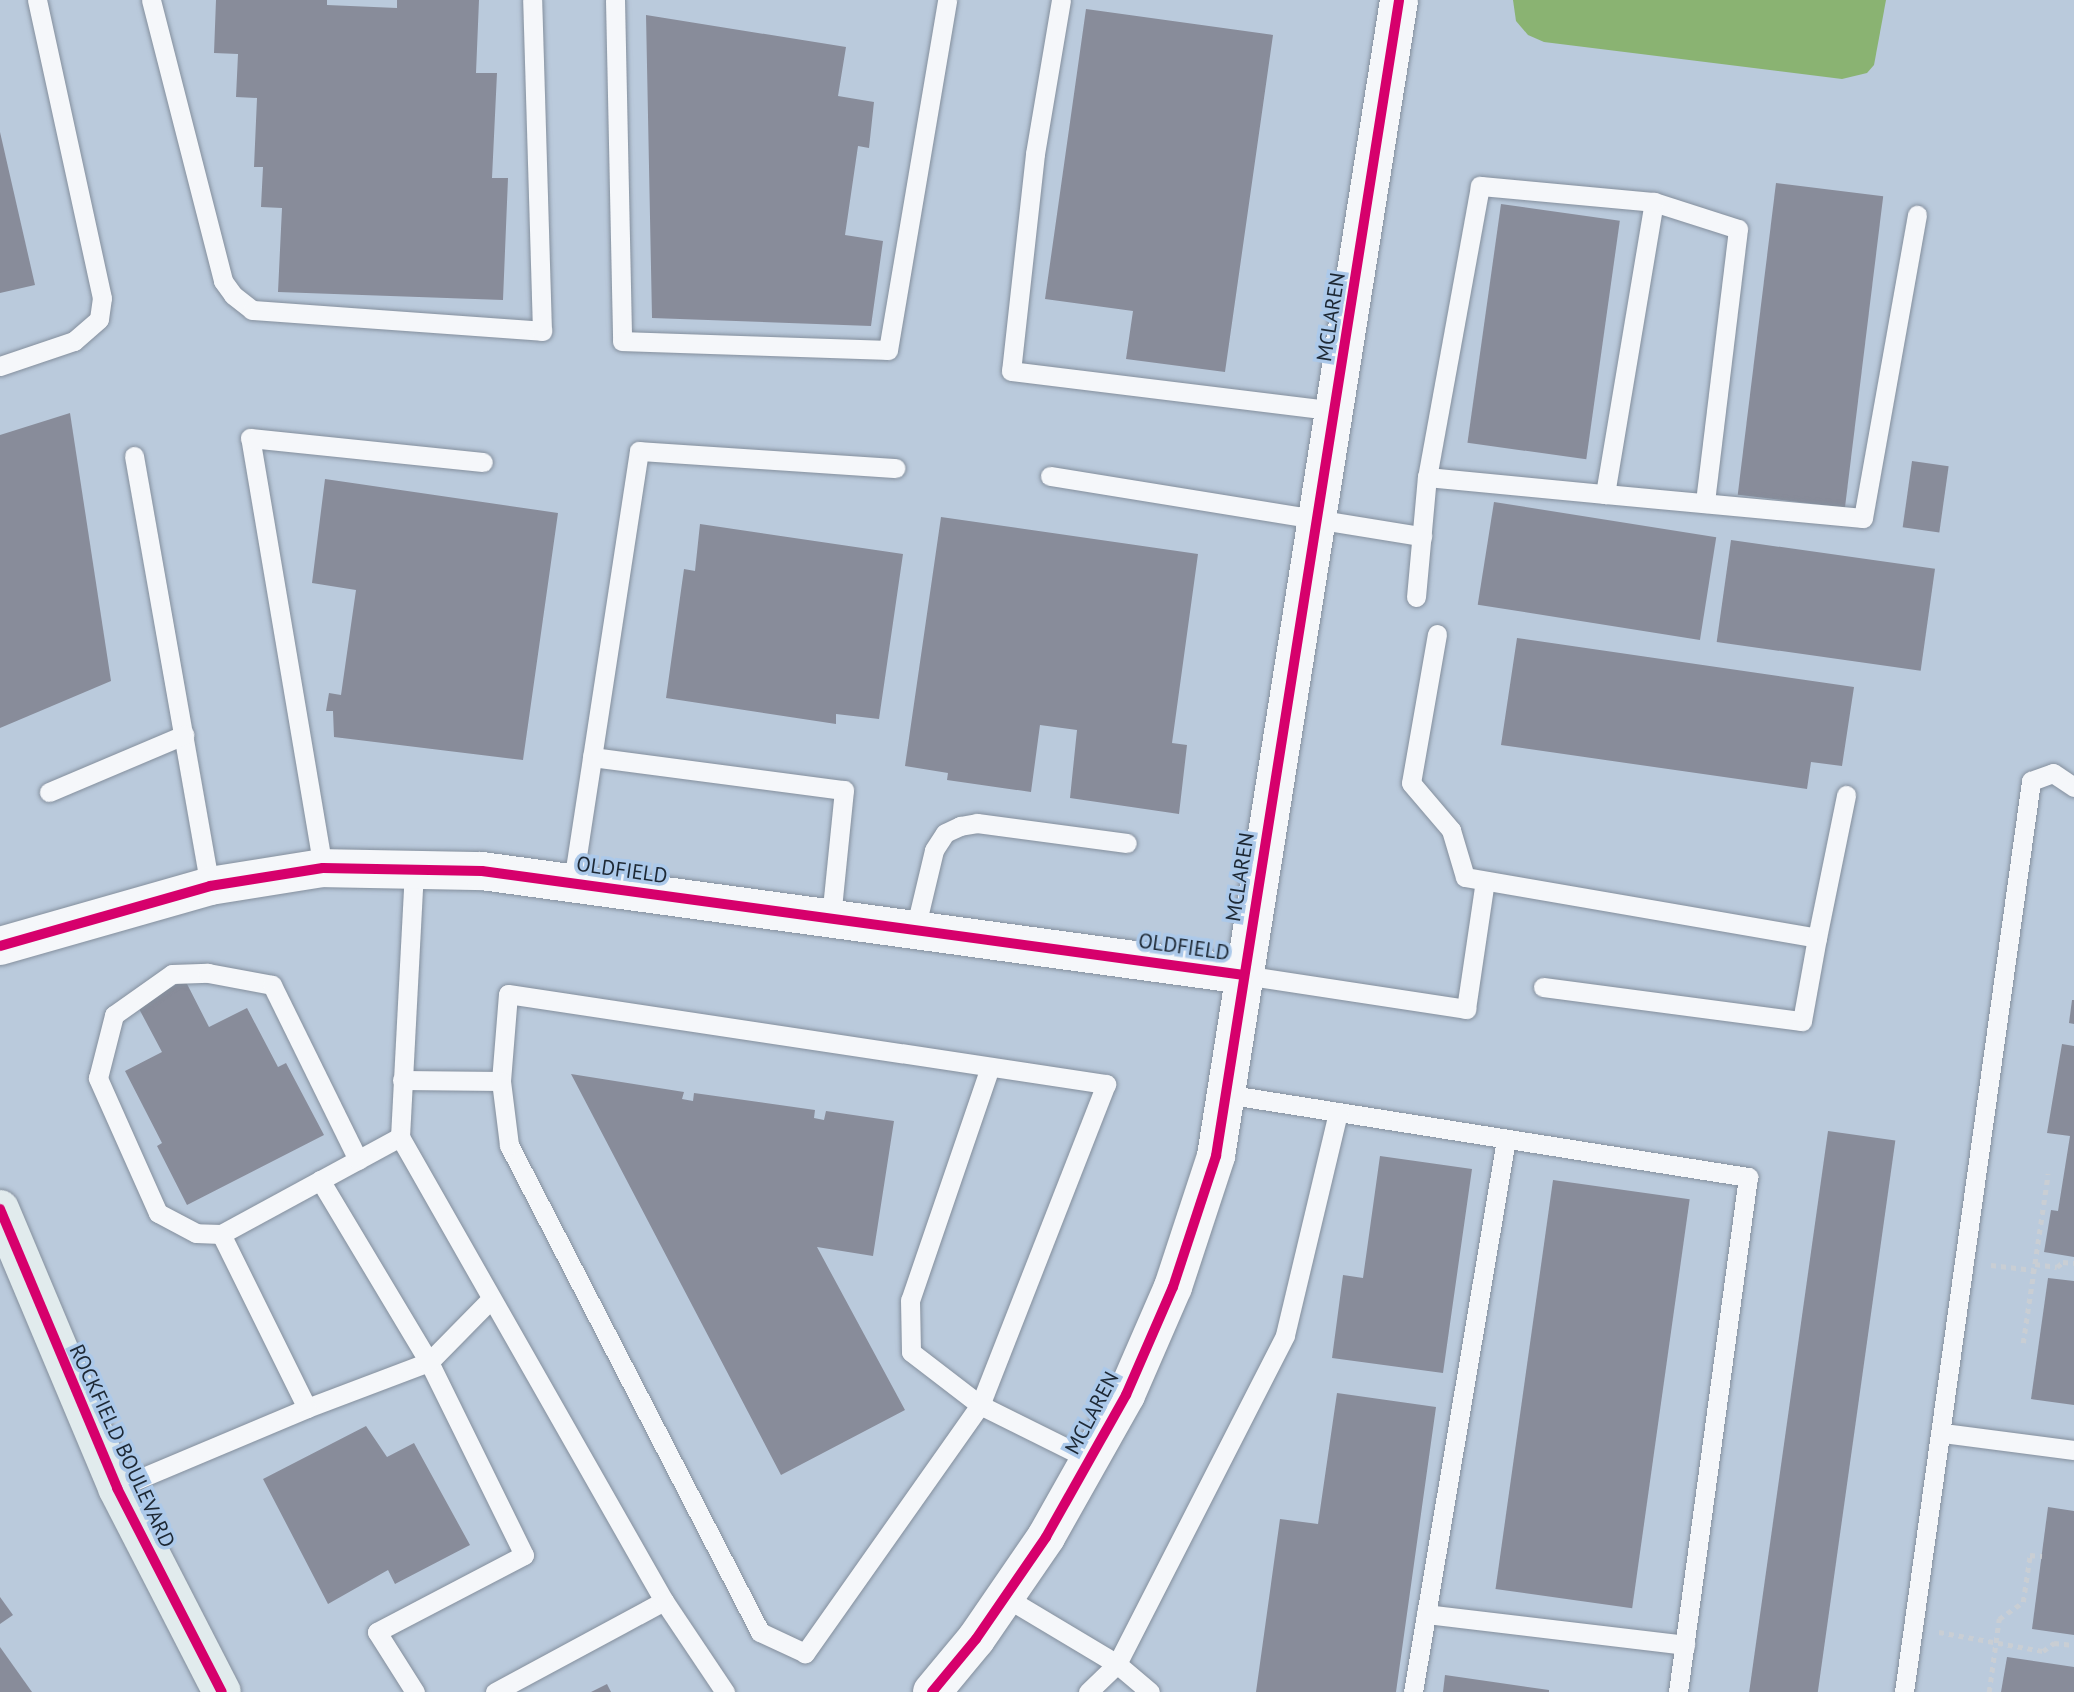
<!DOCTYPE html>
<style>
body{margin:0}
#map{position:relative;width:2074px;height:1692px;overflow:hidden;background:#bacadc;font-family:"PT Sans",sans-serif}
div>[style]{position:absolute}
.water>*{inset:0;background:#8ab372}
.building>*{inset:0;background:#888c9a;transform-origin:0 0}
.path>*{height:4.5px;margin-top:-2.25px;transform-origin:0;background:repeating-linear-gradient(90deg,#c9ced4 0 5px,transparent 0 10px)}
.roads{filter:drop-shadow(0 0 2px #848f9d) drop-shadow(0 0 2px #848f9d)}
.service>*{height:19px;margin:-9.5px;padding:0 9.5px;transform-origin:9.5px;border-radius:9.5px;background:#f5f7fa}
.tertiary>*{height:38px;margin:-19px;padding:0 19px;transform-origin:19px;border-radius:19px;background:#f5f7fa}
.secondary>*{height:38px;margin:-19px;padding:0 19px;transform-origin:19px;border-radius:19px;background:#e1ebed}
.cycleway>*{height:10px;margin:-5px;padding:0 5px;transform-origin:5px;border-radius:5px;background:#d6006c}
span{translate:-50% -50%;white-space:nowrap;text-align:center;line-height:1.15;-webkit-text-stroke:7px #acc9ea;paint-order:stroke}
.street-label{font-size:21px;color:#1d2834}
</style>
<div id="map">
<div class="water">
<div style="clip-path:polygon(1513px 0,1886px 0,1874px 65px,1867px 73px,1842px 79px,1544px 42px,1528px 35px,1516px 21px)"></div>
</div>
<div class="building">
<div style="clip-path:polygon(216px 0,327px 0,327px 5px,397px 8px,397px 0,479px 0,476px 73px,497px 73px,492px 178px,508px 178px,503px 300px,278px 292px,282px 208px,261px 207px,263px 167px,254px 167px,257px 98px,236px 97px,238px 54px,214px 53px)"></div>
<div style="clip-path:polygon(1086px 9px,1273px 35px,1225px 372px,1126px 359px,1133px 311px,1045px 299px)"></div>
<div style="clip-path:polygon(646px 15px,846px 47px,838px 96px,874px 102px,869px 148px,858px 146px,845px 235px,883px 241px,871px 326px,652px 318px)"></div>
<div style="clip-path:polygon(0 132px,35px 285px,0 293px)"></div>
<div style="left:1776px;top:183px;width:108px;height:314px;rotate:7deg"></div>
<div style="left:1501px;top:204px;width:120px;height:241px;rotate:8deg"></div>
<div style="clip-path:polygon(70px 413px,111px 681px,0 728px,0 435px)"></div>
<div style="left:1912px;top:461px;width:37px;height:67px;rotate:8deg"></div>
<div style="clip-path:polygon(325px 479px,558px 513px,523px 760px,334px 737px,333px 711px,326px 711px,329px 693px,341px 695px,356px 590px,312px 583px)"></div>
<div style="left:1494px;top:502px;width:225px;height:104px;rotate:9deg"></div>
<div style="clip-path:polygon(941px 517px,1198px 554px,1172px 743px,1187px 745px,1179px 814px,1070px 798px,1077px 730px,1040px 725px,1031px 792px,947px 780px,948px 773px,905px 766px)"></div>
<div style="clip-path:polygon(700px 524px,903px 554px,879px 719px,836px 714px,836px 724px,666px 698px,684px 569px,695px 571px)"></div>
<div style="left:1731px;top:540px;width:206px;height:103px;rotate:8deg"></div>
<div style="clip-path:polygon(1517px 638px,1854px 687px,1842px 766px,1811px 762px,1807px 789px,1501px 745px)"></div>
<div style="clip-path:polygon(185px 980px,209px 1027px,247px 1008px,278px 1067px,286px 1063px,324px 1135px,187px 1205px,157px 1146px,162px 1143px,125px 1071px,162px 1052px,137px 1005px)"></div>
<div style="clip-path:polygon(2072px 1000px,2074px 1000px,2074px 1024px,2069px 1023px)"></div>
<div style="clip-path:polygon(2062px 1044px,2074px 1046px,2074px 1257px,2044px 1252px,2051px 1210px,2058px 1211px,2070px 1136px,2047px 1133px)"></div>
<div style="clip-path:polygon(571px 1074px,684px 1092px,682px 1099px,693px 1101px,694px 1093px,815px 1110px,814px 1118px,824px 1120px,826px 1111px,894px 1121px,873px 1256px,817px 1247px,905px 1410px,781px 1475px)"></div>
<div style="left:1828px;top:1131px;width:68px;height:567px;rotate:8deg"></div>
<div style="clip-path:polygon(1380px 1156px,1472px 1169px,1443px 1373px,1332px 1358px,1343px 1275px,1363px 1278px)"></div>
<div style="left:1553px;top:1180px;width:138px;height:413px;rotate:8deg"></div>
<div style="clip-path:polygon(2048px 1278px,2074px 1281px,2074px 1405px,2031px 1399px)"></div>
<div style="clip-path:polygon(1337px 1393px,1436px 1407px,1396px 1692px,1256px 1692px,1280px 1519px,1318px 1524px)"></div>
<div style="clip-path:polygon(366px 1426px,387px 1457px,414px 1443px,470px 1545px,395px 1584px,388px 1570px,328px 1604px,263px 1479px)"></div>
<div style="clip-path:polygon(2048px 1507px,2074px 1511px,2074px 1635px,2032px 1629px)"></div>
<div style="clip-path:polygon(0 1597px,13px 1615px,0 1624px)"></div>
<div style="clip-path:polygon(0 1647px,32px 1692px,0 1692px)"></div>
<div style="clip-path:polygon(2007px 1657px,2074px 1667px,2074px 1692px,2001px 1692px)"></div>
<div style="clip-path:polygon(1445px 1675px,1549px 1690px,1549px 1692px,1443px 1692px)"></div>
<div style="clip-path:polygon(607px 1684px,611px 1692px,591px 1692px)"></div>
</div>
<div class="path">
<div style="left:2035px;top:1264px;width:22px;rotate:8deg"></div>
<div style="left:2057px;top:1267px;width:8px;rotate:-40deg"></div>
<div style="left:2063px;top:1262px;width:11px;rotate:5deg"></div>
<div style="left:1991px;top:1265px;width:43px;rotate:6.6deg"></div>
<div style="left:2023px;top:1343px;width:171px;rotate:-81.6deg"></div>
<div style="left:1939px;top:1632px;width:106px;rotate:10.4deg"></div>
<div style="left:2043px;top:1651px;width:14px;rotate:-36deg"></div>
<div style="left:2054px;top:1643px;width:20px;rotate:6deg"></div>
<div style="left:1989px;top:1692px;width:74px;rotate:-82.2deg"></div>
<div style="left:1999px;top:1619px;width:29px;rotate:-35deg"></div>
<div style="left:2023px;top:1602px;width:48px;rotate:-81.5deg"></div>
<div style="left:2030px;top:1555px;width:12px;rotate:5deg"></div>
</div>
<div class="roads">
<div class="service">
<div style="left:151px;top:0;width:290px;rotate:75.6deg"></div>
<div style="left:223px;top:281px;width:17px;rotate:54deg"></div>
<div style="left:233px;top:295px;width:24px;rotate:38deg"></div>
<div style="left:252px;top:310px;width:291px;rotate:4.1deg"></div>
<div style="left:542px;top:331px;width:331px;rotate:-91.7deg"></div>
<div style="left:615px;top:0;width:341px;rotate:88.8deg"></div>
<div style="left:622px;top:341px;width:266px;rotate:1.9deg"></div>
<div style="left:888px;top:350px;width:355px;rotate:-80.4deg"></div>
<div style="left:1061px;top:0;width:156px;rotate:99.6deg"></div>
<div style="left:1035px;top:154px;width:218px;rotate:96.3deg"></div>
<div style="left:1011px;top:371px;width:326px;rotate:7deg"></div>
<div style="left:1654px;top:202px;width:88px;rotate:17.8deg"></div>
<div style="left:1738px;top:229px;width:276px;rotate:96.9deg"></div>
<div style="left:0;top:366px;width:78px;rotate:-18.7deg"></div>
<div style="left:74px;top:341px;width:33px;rotate:-41deg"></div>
<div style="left:99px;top:319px;width:21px;rotate:-82deg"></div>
<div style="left:102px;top:298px;width:305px;rotate:-102.3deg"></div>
<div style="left:134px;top:456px;width:437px;rotate:80deg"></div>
<div style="left:1050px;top:476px;width:377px;rotate:9.2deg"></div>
<div style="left:1605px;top:494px;width:296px;rotate:-80.5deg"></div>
<div style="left:1654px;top:202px;width:175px;rotate:-174.7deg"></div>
<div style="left:1480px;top:186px;width:296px;rotate:100.3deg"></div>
<div style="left:1427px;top:477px;width:179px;rotate:5.5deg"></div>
<div style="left:1605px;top:494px;width:259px;rotate:5.3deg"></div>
<div style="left:1863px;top:518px;width:308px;rotate:-79.9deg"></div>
<div style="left:1416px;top:597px;width:121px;rotate:-84.8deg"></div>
<div style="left:1437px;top:634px;width:151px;rotate:99.9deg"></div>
<div style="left:1411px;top:783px;width:62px;rotate:49.6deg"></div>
<div style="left:1451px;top:830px;width:49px;rotate:73.4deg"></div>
<div style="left:1465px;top:877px;width:357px;rotate:9.8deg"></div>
<div style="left:1817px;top:938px;width:146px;rotate:-78.5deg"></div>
<div style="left:592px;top:757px;width:254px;rotate:7.5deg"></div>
<div style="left:844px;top:790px;width:129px;rotate:95.8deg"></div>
<div style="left:49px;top:792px;width:147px;rotate:-22.9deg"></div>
<div style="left:323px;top:868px;width:436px;rotate:-99.6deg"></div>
<div style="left:250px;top:438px;width:234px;rotate:5.9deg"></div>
<div style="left:414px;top:870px;width:267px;rotate:93deg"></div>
<div style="left:400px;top:1137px;width:204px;rotate:151.5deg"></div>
<div style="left:221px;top:1234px;width:194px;rotate:63.7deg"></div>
<div style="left:307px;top:1408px;width:130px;rotate:-20.7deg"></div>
<div style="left:429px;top:1362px;width:215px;rotate:63.8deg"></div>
<div style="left:524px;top:1555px;width:166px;rotate:152.4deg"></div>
<div style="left:377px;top:1632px;width:71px;rotate:57.7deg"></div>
<div style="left:573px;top:882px;width:436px;rotate:-81.3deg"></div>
<div style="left:639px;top:451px;width:257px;rotate:3.8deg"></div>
<div style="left:915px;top:930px;width:82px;rotate:-76.6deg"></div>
<div style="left:934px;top:850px;width:20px;rotate:-57deg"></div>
<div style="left:945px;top:833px;width:17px;rotate:-25deg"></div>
<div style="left:960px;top:826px;width:17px;rotate:-10deg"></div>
<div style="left:977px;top:823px;width:151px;rotate:7.6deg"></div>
<div style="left:1244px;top:975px;width:225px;rotate:8.7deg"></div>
<div style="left:1466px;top:1009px;width:129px;rotate:-81.6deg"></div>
<div style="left:1543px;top:987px;width:261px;rotate:7.5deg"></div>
<div style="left:1802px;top:1021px;width:84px;rotate:-79.8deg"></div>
<div style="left:990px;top:1067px;width:246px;rotate:108.9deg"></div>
<div style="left:910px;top:1300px;width:52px;rotate:88.9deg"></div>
<div style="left:911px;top:1352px;width:87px;rotate:37.5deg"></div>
<div style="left:980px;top:1405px;width:122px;rotate:26.4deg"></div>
<div style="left:402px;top:1080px;width:99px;rotate:0.6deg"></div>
<div style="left:501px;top:1081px;width:87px;rotate:-85.4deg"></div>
<div style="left:508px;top:994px;width:605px;rotate:8.56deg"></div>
<div style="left:1106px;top:1084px;width:345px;rotate:111.4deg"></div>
<div style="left:980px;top:1405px;width:304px;rotate:125.2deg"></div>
<div style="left:805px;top:1653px;width:50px;rotate:-155deg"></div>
<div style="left:760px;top:1632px;width:548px;rotate:-117.27deg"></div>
<div style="left:509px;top:1145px;width:64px;rotate:-97.1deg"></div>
<div style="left:1225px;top:1094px;width:530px;rotate:9.02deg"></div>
<div style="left:1748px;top:1177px;width:520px;rotate:97.74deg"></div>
<div style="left:400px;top:1137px;width:534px;rotate:60.36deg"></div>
<div style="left:320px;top:1180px;width:212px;rotate:59.1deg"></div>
<div style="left:429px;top:1362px;width:88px;rotate:-45.5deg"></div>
<div style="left:221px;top:1234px;width:25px;rotate:-178deg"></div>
<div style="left:196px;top:1233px;width:43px;rotate:-152.2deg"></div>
<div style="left:158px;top:1213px;width:148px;rotate:-114deg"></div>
<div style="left:98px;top:1078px;width:65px;rotate:-75.7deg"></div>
<div style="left:114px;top:1015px;width:71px;rotate:-35.3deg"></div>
<div style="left:172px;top:974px;width:36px;rotate:-2deg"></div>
<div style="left:208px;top:973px;width:65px;rotate:10.6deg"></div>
<div style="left:272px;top:985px;width:195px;rotate:63.8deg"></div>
<div style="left:1943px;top:1433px;width:132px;rotate:7.4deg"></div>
<div style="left:117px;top:1488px;width:206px;rotate:-22.8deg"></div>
<div style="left:1005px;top:1597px;width:131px;rotate:30.9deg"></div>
<div style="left:1117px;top:1664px;width:43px;rotate:40.3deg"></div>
<div style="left:1426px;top:1614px;width:261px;rotate:6.8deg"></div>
<div style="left:495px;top:1692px;width:192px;rotate:-28.3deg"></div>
<div style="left:664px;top:1601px;width:110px;rotate:56.2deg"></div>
<div style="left:1088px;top:1692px;width:40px;rotate:-44deg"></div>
<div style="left:1117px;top:1664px;width:369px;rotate:-62.9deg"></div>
<div style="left:1285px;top:1335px;width:229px;rotate:-76.6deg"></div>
<div style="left:1413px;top:1692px;width:561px;rotate:-80.45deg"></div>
<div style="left:1904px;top:1692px;width:920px;rotate:-82.06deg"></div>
<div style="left:2031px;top:781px;width:23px;rotate:-20deg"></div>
<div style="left:2053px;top:773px;width:25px;rotate:34deg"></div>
</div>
<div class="tertiary">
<div style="left:0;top:946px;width:218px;rotate:-15.9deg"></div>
<div style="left:210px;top:886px;width:114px;rotate:-9.1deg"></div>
<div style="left:323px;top:868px;width:159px;rotate:1.1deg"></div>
<div style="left:482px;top:871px;width:769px;rotate:7.77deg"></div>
<div style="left:932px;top:1692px;width:69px;rotate:-50.3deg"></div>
<div style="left:976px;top:1639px;width:124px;rotate:-55.5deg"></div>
<div style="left:1046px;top:1537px;width:163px;rotate:-60.6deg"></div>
<div style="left:1126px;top:1395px;width:118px;rotate:-66.5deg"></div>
<div style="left:1173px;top:1287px;width:138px;rotate:-71.8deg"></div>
<div style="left:1216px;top:1156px;width:1170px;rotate:-81deg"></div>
</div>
<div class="secondary">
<div style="left:0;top:1209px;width:303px;rotate:67.2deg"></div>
<div style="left:117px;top:1488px;width:229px;rotate:62.8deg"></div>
</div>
</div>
<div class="cycleway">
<div style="left:0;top:946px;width:218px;rotate:-15.9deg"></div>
<div style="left:210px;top:886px;width:114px;rotate:-9.1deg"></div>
<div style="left:323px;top:868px;width:159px;rotate:1.1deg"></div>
<div style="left:482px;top:871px;width:769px;rotate:7.77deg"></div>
<div style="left:0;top:1209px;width:303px;rotate:67.2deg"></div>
<div style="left:117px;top:1488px;width:229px;rotate:62.8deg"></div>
<div style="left:932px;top:1692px;width:69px;rotate:-50.3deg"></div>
<div style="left:976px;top:1639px;width:124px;rotate:-55.5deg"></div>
<div style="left:1046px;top:1537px;width:163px;rotate:-60.6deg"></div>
<div style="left:1126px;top:1395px;width:118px;rotate:-66.5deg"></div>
<div style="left:1173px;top:1287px;width:138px;rotate:-71.8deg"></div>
<div style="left:1216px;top:1156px;width:1170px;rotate:-81deg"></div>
</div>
<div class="street-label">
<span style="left:1331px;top:317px;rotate:-81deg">MCLAREN</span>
<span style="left:622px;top:870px;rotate:8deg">OLDFIELD</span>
<span style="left:1240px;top:877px;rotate:-81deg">MCLAREN</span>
<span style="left:1184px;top:947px;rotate:8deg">OLDFIELD</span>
<span style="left:1092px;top:1413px;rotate:-62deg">MCLAREN</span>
<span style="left:122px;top:1446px;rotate:65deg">ROCKFIELD BOULEVARD</span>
</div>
</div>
